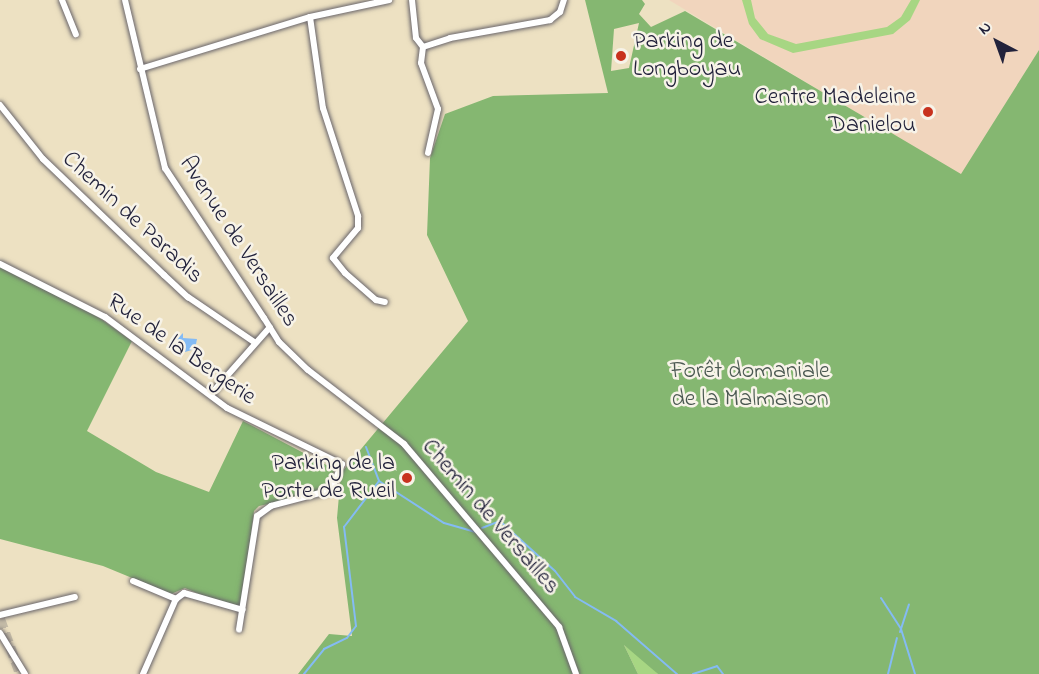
<!DOCTYPE html>
<meta charset="utf-8">
<style>
body{margin:0}
#map{position:relative;width:1039px;height:674px;overflow:hidden;background:#ede1c2;font-family:"Indie Flower",sans-serif}
div>[style]{position:absolute}
.built>*{inset:0;background:#f1d5bd}
.green>*{inset:0;background:#a7d683}
.forest>*{inset:0;background:#85b771}
.water>*{inset:0;background:#84bbf4}
.stream>*{height:2px;margin:-1px;padding:0 1px;transform-origin:1px;border-radius:1px;background:#84bbf4}
.highway-tunnel>*{height:10px;margin-top:-5px;transform-origin:0;background:repeating-linear-gradient(90deg,#c4bba7 0 10px,transparent 0 15px)}
.roads{filter:drop-shadow(0 0 2px #69656a) drop-shadow(0 0 2px #69656a)}
.street>*{height:6px;margin:-3px;padding:0 3px;transform-origin:3px;border-radius:3px;background:#fff}
.dots>*{width:16px;height:16px;translate:-50% -50%;box-sizing:border-box;border:3px solid #f7f3e8;border-radius:50%}
span{translate:-50% -50%;white-space:nowrap;text-align:center;line-height:1.15;-webkit-text-stroke:5px #f7f3e8;paint-order:stroke}
.poi-label{font-size:24px;color:#22223b}
.left{translate:0 -50%;text-align:left}
.right{translate:-100% -50%;text-align:right}
.street-label{font-size:24px;color:#22223b}
.park-label{font-size:24px;color:#4a5851}
.north{position:absolute;left:967px;top:12px;width:60px;height:60px;-webkit-text-stroke:4px #f7f3e8;paint-order:stroke;rotate:319deg;font-size:16px;font-weight:700;line-height:24px;text-align:center;color:#22223b}
.north::after{content:'';display:block;margin:auto;width:21px;height:27px;background:#22223b;clip-path:polygon(50% 0,100% 100%,50% 72%,0 100%)}
</style>
<div id="map">
<div class="built">
<div style="clip-path:polygon(669px 0,1039px 0,1039px 50px,961px 175px)"></div>
</div>
<div class="green">
<div style="clip-path:polygon(742px 0,751px 0,755px 18px,768px 34px,796px 44px,887px 27px,901px 17px,911px 0,920px 0,910px 20px,893px 34px,793px 53px,760px 39px,749px 24px)"></div>
<div style="clip-path:polygon(624px 645px,650px 664px,658px 674px,638px 674px)"></div>
</div>
<div class="forest">
<div style="clip-path:polygon(evenodd,585px 0,642px 0,645px 4px,639px 14px,651px 27px,685px 11px,961px 174px,1039px 50px,1039px 674px,658px 674px,624px 645px,638px 674px,298px 674px,329px 634px,352px 636px,337px 518px,341px 473px,468px 321px,427px 235px,430px 158px,445px 114px,493px 96px,608px 93px,585px 0,639px 23px,629px 68px,611px 71px,614px 29px,639px 23px)"></div>
<div style="clip-path:polygon(0 267px,94px 314px,132px 341px,87px 431px,156px 472px,209px 492px,243px 421px,334px 469px,332px 490px,259px 506px,254px 511px,242px 605px,230px 607px,185px 588px,171px 594px,103px 566px,0 539px)"></div>
</div>
<div class="water">
<div style="clip-path:polygon(183px 333px,183px 338px,197px 339px,195px 349px,185px 352px,175px 341px)"></div>
</div>
<div class="stream">
<div style="left:366px;top:447px;width:36px;rotate:69deg"></div>
<div style="left:379px;top:481px;width:77px;rotate:32.9deg"></div>
<div style="left:444px;top:523px;width:32px;rotate:16deg"></div>
<div style="left:482px;top:528px;width:19px;rotate:-21deg"></div>
<div style="left:500px;top:521px;width:74px;rotate:42.3deg"></div>
<div style="left:555px;top:571px;width:33px;rotate:52deg"></div>
<div style="left:575px;top:597px;width:48px;rotate:30.3deg"></div>
<div style="left:616px;top:621px;width:81px;rotate:41deg"></div>
<div style="left:881px;top:598px;width:37px;rotate:57deg"></div>
<div style="left:901px;top:629px;width:47px;rotate:72.7deg"></div>
<div style="left:900px;top:632px;width:29px;rotate:-72deg"></div>
<div style="left:304px;top:674px;width:32px;rotate:-51deg"></div>
<div style="left:324px;top:649px;width:25px;rotate:-26deg"></div>
<div style="left:347px;top:638px;width:15px;rotate:-53deg"></div>
<div style="left:356px;top:626px;width:100px;rotate:-96.9deg"></div>
<div style="left:344px;top:527px;width:58px;rotate:-52.7deg"></div>
<div style="left:693px;top:674px;width:25px;rotate:-18deg"></div>
<div style="left:717px;top:666px;width:10px;rotate:53deg"></div>
<div style="left:888px;top:674px;width:37px;rotate:-76deg"></div>
</div>
<div class="highway-tunnel">
<div style="left:0;top:619px;width:59px;rotate:70deg"></div>
</div>
<div class="roads">
<div class="street">
<div style="left:62px;top:0;width:37px;rotate:68deg"></div>
<div style="left:125px;top:0;width:173px;rotate:76.6deg"></div>
<div style="left:165px;top:168px;width:180px;rotate:56.6deg"></div>
<div style="left:264px;top:318px;width:28px;rotate:58deg"></div>
<div style="left:279px;top:342px;width:40px;rotate:44deg"></div>
<div style="left:308px;top:370px;width:121px;rotate:37.6deg"></div>
<div style="left:404px;top:444px;width:240px;rotate:49.7deg"></div>
<div style="left:559px;top:627px;width:50px;rotate:70.1deg"></div>
<div style="left:412px;top:0;width:38px;rotate:84deg"></div>
<div style="left:416px;top:38px;width:11px;rotate:52deg"></div>
<div style="left:423px;top:47px;width:16px;rotate:97deg"></div>
<div style="left:421px;top:63px;width:49px;rotate:69.7deg"></div>
<div style="left:438px;top:109px;width:45px;rotate:102.8deg"></div>
<div style="left:310px;top:17px;width:92px;rotate:81.9deg"></div>
<div style="left:323px;top:108px;width:114px;rotate:72deg"></div>
<div style="left:358px;top:216px;width:12px;rotate:90deg"></div>
<div style="left:358px;top:228px;width:39px;rotate:130deg"></div>
<div style="left:333px;top:258px;width:19px;rotate:51deg"></div>
<div style="left:345px;top:273px;width:41px;rotate:41.1deg"></div>
<div style="left:376px;top:300px;width:9px;rotate:13deg"></div>
<div style="left:423px;top:47px;width:28px;rotate:-18deg"></div>
<div style="left:450px;top:38px;width:102px;rotate:-10.2deg"></div>
<div style="left:550px;top:20px;width:13px;rotate:-39deg"></div>
<div style="left:560px;top:12px;width:13px;rotate:-72deg"></div>
<div style="left:140px;top:69px;width:178px;rotate:-17deg"></div>
<div style="left:310px;top:17px;width:81px;rotate:-12.1deg"></div>
<div style="left:0;top:105px;width:69px;rotate:51.5deg"></div>
<div style="left:43px;top:159px;width:168px;rotate:43.8deg"></div>
<div style="left:164px;top:275px;width:33px;rotate:43deg"></div>
<div style="left:188px;top:297px;width:80px;rotate:34.3deg"></div>
<div style="left:0;top:264px;width:118px;rotate:26.8deg"></div>
<div style="left:105px;top:317px;width:152px;rotate:36.7deg"></div>
<div style="left:227px;top:408px;width:128px;rotate:26deg"></div>
<div style="left:342px;top:464px;width:28px;rotate:113deg"></div>
<div style="left:331px;top:490px;width:62px;rotate:165.1deg"></div>
<div style="left:271px;top:506px;width:17px;rotate:144deg"></div>
<div style="left:257px;top:516px;width:115px;rotate:99deg"></div>
<div style="left:211px;top:394px;width:89px;rotate:-48.6deg"></div>
<div style="left:133px;top:581px;width:47px;rotate:22.7deg"></div>
<div style="left:0;top:615px;width:77px;rotate:-13.5deg"></div>
<div style="left:0;top:633px;width:48px;rotate:58.6deg"></div>
<div style="left:143px;top:674px;width:82px;rotate:-66.3deg"></div>
<div style="left:176px;top:599px;width:10px;rotate:-37deg"></div>
<div style="left:184px;top:593px;width:61px;rotate:16.1deg"></div>
</div>
</div>
<div class="dots">
<div style="left:621px;top:56px;background:#c8321e"></div>
<div style="left:928px;top:112px;background:#c8321e"></div>
<div style="left:407px;top:478px;background:#c8321e"></div>
</div>
<div class="poi-label">
<span class="left" style="left:633px;top:56px">Parking de<br>Longboyau</span>
<span class="right" style="left:916px;top:112px">Centre Madeleine<br>Danielou</span>
<span class="right" style="left:395px;top:478px">Parking de la<br>Porte de Rueil</span>
</div>
<div class="street-label">
<span style="left:132px;top:218px;rotate:43deg">Chemin de Paradis</span>
<span style="left:238px;top:242px;rotate:57deg">Avenue de Versailles</span>
<span style="left:181px;top:350px;rotate:35deg">Rue de la Bergerie</span>
<span style="left:490px;top:517px;rotate:49deg">Chemin de Versailles</span>
</div>
<div class="park-label">
<span style="left:750px;top:386px">Forêt domaniale<br>de la Malmaison</span>
</div>
<div class="north">N</div>
</div>
